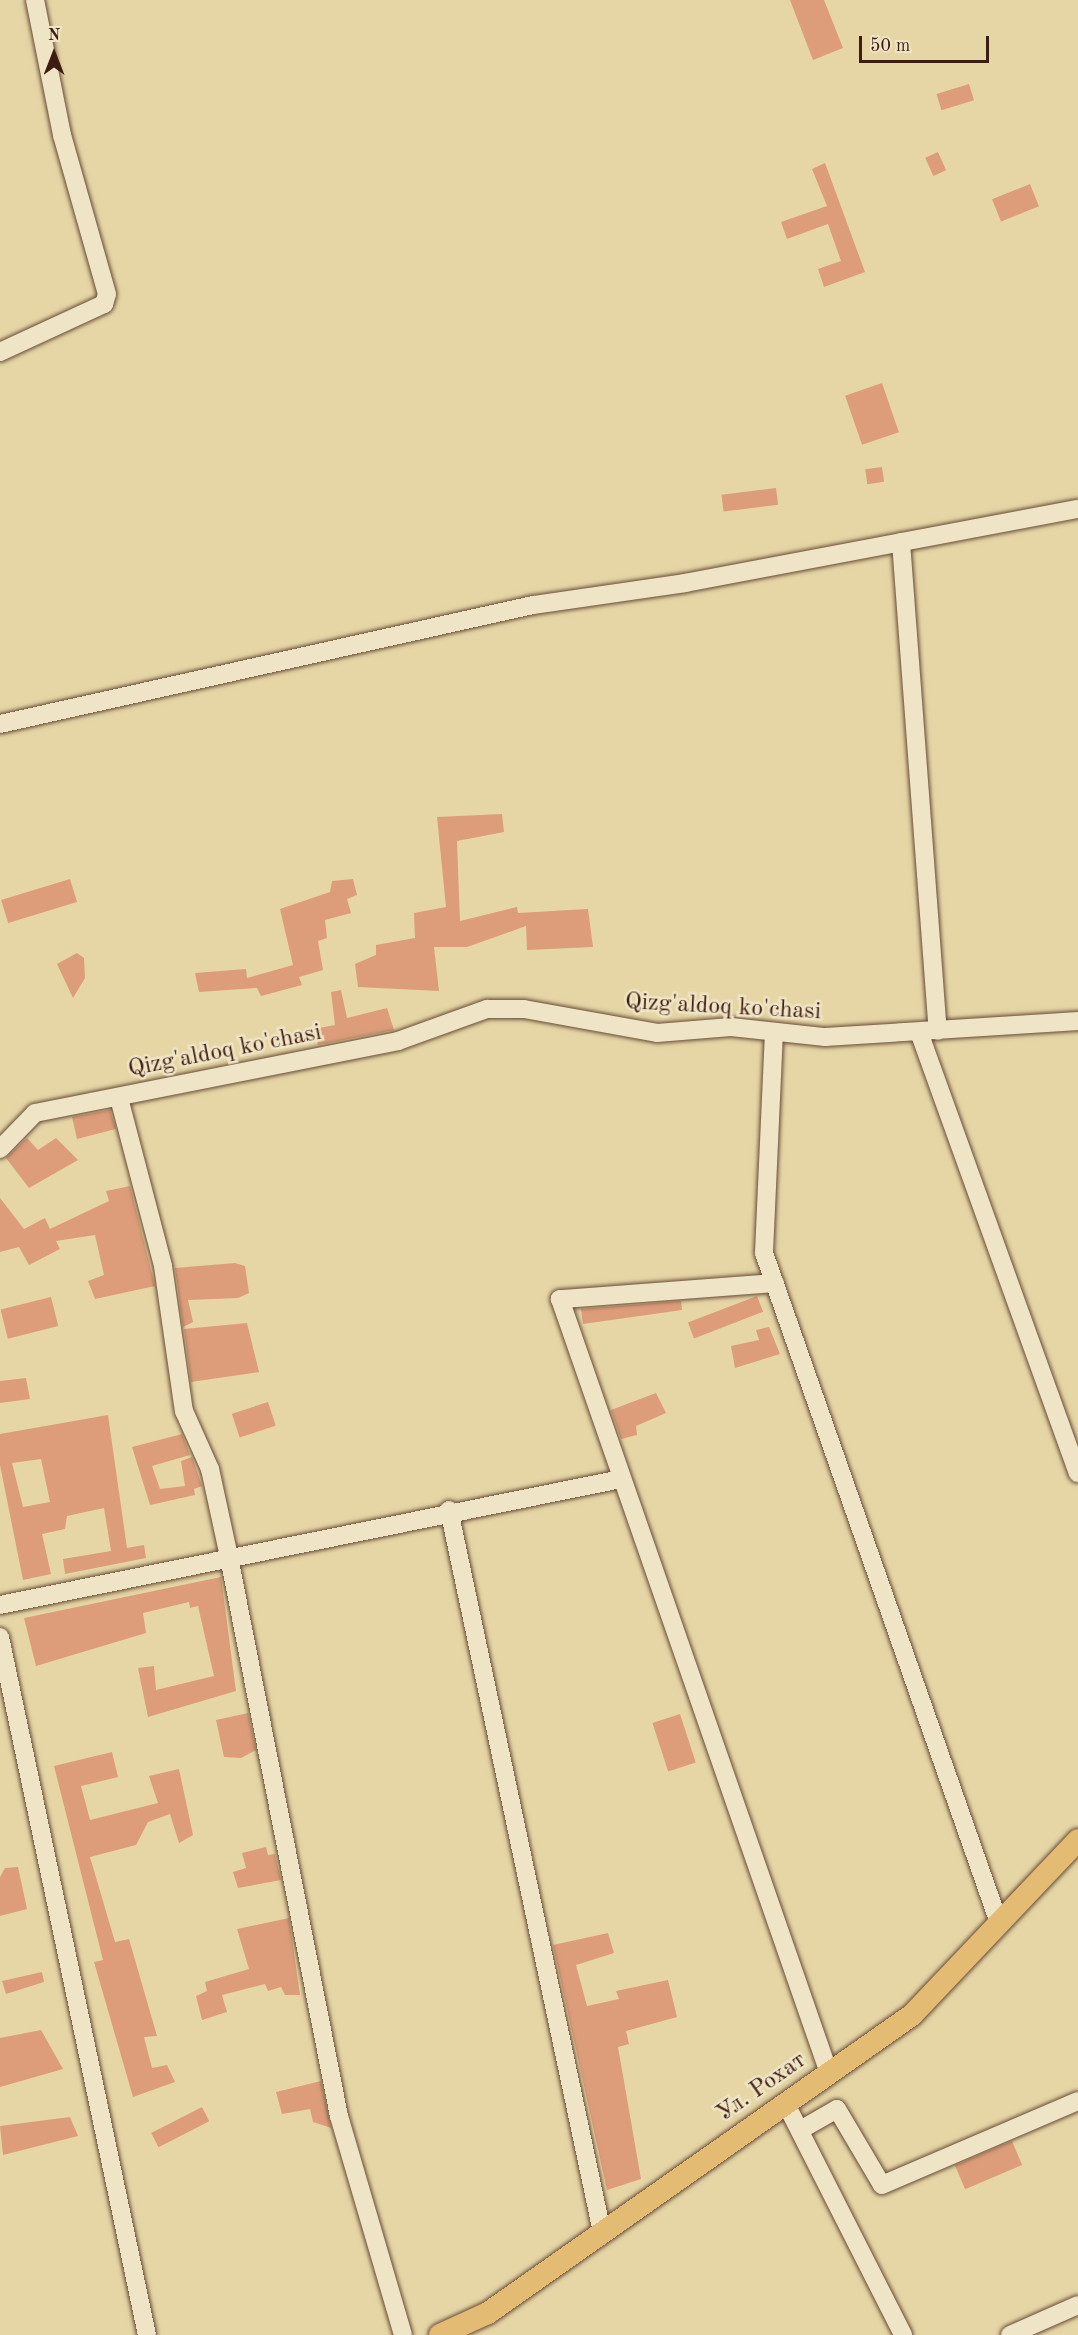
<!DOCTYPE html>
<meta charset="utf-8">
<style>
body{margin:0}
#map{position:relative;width:1078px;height:2335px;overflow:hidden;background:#e6d6a6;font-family:"Old Standard TT",serif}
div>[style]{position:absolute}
.building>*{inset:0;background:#dd9d7a;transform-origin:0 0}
.roads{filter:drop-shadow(0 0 2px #674b36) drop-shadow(0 0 2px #674b36)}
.minor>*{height:18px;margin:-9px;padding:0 9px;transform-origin:9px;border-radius:9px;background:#efe4c5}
.major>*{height:22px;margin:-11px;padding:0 11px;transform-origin:11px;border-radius:11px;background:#e3bb73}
span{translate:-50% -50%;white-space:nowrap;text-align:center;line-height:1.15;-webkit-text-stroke:5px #efe4c5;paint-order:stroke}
.street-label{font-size:24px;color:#3d1d10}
.north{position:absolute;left:24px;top:24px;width:60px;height:60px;-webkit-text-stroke:4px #efe4c5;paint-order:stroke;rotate:0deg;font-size:16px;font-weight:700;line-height:24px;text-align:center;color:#3d1d10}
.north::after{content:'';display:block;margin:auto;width:21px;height:27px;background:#3d1d10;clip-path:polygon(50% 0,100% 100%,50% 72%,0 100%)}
.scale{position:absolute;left:859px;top:36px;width:130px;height:27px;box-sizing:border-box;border:3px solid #3d1d10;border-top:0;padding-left:8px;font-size:18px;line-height:21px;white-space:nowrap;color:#3d1d10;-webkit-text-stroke:4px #efe4c5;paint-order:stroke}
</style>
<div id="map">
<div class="building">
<div style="clip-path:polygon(790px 0,824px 0,843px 48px,813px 60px)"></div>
<div style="left:969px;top:84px;width:17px;height:34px;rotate:73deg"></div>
<div style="left:938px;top:152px;width:20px;height:14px;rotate:66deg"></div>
<div style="clip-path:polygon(825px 163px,865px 272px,824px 287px,818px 269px,841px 261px,828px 224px,787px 239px,781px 222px,827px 206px,812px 169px)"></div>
<div style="left:1030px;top:184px;width:24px;height:41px;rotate:68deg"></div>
<div style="left:882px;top:383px;width:52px;height:39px;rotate:71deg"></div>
<div style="left:882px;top:467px;width:15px;height:17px;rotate:82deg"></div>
<div style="left:776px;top:488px;width:17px;height:55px;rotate:83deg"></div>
<div style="clip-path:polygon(502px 814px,504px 832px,457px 841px,460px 921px,517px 907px,518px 913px,588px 909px,593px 947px,527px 950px,526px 926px,467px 947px,434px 947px,439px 991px,358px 987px,355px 964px,376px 955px,376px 945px,415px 938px,414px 913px,446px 907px,437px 817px)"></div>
<div style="left:70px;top:879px;width:24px;height:72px;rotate:73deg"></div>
<div style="clip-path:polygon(353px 879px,357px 895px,347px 899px,351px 913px,325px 920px,327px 938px,318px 941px,323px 970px,299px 977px,302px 985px,261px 996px,257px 988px,199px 992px,195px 973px,246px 969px,247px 978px,293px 965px,280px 909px,330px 892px,332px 881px)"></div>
<div style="clip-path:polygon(77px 953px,84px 958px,85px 978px,73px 998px,57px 964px)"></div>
<div style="clip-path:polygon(341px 990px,347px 1018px,387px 1008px,394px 1030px,318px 1045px,314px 1029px,335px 1025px,331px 992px)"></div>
<div style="clip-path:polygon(110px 1110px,116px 1129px,77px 1139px,72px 1117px)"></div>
<div style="clip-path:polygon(27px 1138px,38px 1150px,56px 1138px,78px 1160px,29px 1188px,6px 1158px)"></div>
<div style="clip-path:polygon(130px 1186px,155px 1286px,95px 1299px,88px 1281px,104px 1275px,95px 1235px,56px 1241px,60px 1249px,29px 1265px,19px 1247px,0 1252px,0 1198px,24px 1229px,45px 1218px,50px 1229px,109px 1201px,106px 1191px)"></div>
<div style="clip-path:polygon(235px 1263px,245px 1266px,249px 1293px,238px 1298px,188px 1300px,193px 1322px,183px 1327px,175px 1268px)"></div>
<div style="left:757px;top:1296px;width:17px;height:74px;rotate:69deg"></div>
<div style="left:51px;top:1297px;width:30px;height:52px;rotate:76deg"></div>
<div style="clip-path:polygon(681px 1301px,682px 1310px,583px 1324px,581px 1309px)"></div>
<div style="clip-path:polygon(247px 1323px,259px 1372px,191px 1382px,184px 1329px)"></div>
<div style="clip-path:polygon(769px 1327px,780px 1354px,735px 1368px,731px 1346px,759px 1340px,756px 1330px)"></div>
<div style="clip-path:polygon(26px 1378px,30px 1399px,0 1403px,0 1381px)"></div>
<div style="clip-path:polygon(656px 1393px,666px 1413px,636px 1426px,637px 1435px,621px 1439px,611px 1410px)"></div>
<div style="left:268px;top:1402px;width:25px;height:38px;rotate:72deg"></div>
<div style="clip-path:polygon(evenodd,108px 1415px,127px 1548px,144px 1545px,146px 1558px,65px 1574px,63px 1559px,111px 1551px,104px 1508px,67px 1516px,65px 1529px,42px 1534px,51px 1574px,23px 1580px,0 1465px,0 1434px,108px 1415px,41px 1459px,50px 1502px,23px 1507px,12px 1463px,41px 1459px)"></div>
<div style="clip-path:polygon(182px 1434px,190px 1455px,152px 1466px,160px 1489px,185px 1486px,181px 1461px,192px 1457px,202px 1486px,194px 1489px,195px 1495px,150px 1505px,132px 1447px)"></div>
<div style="clip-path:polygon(221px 1577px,236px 1691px,148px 1717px,138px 1668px,154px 1666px,156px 1690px,214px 1676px,198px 1606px,190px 1608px,189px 1602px,143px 1613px,146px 1633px,36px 1666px,24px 1618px)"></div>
<div style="clip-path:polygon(248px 1713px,256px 1750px,241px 1758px,224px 1757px,216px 1720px)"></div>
<div style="left:680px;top:1714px;width:51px;height:29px;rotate:72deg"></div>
<div style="clip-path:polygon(112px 1752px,118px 1777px,81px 1786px,90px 1820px,158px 1803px,149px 1776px,179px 1769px,193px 1835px,179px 1843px,170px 1814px,148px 1822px,136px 1845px,90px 1857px,115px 1942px,129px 1939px,157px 2036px,144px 2037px,152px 2068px,167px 2065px,175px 2082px,133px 2097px,94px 1962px,103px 1960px,54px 1766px)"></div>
<div style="clip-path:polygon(266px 1847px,268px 1855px,275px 1854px,281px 1880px,238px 1888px,233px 1872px,246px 1868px,242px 1853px)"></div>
<div style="clip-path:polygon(18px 1867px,27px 1909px,0 1916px,0 1877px,5px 1868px)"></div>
<div style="clip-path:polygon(289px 1918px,300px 1995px,285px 1995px,281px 1987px,268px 1991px,265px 1984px,222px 1995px,227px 2012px,202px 2020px,196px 1996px,207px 1991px,205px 1982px,249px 1969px,237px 1929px)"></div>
<div style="clip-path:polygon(608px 1933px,614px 1953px,576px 1965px,587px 2006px,619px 1999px,616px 1991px,668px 1980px,677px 2017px,626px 2031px,629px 2044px,618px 2047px,641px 2179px,607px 2190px,553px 1945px)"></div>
<div style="clip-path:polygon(42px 1972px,44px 1982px,6px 1994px,2px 1981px)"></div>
<div style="clip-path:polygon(41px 2030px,63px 2069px,0 2087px,0 2038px)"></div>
<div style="clip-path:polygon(321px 2081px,331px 2128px,313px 2122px,310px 2109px,282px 2114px,276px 2092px)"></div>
<div style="left:202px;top:2107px;width:16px;height:57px;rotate:63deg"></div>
<div style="clip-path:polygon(70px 2117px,78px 2136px,3px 2155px,0 2126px)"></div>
<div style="left:1012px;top:2141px;width:26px;height:62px;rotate:67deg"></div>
</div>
<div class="roads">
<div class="minor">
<div style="left:0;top:352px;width:115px;rotate:-24.8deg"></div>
<div style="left:104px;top:304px;width:10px;rotate:-73deg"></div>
<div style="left:107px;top:294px;width:165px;rotate:-105.8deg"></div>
<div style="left:62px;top:135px;width:138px;rotate:-101.3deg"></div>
<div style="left:901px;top:542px;width:490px;rotate:85.7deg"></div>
<div style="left:0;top:724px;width:546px;rotate:-12.59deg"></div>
<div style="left:533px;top:605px;width:154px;rotate:-8.2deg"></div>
<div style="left:685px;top:583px;width:400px;rotate:-10.7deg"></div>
<div style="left:774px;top:1032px;width:221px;rotate:92.6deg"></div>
<div style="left:764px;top:1253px;width:710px;rotate:70.67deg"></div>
<div style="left:919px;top:1032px;width:469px;rotate:70.2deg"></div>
<div style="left:119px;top:1098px;width:174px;rotate:75.3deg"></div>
<div style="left:163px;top:1266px;width:147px;rotate:81.8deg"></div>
<div style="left:184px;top:1411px;width:64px;rotate:65.9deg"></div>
<div style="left:210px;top:1469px;width:90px;rotate:77.8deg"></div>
<div style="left:229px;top:1557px;width:570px;rotate:78.87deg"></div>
<div style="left:339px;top:2116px;width:228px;rotate:73.7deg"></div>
<div style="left:0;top:1149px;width:50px;rotate:-45.8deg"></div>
<div style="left:35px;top:1113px;width:370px;rotate:-11.2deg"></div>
<div style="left:398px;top:1041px;width:95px;rotate:-19.8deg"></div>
<div style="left:487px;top:1009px;width:37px"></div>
<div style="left:524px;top:1009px;width:135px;rotate:10.2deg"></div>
<div style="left:657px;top:1033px;width:74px;rotate:-4.6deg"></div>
<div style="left:731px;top:1027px;width:95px;rotate:6.1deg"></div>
<div style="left:825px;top:1037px;width:254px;rotate:-3.6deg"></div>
<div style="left:775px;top:1283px;width:216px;rotate:175.7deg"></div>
<div style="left:560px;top:1299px;width:819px;rotate:70.84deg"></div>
<div style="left:449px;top:1510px;width:738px;rotate:78.04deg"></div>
<div style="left:0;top:1605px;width:634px;rotate:-11.47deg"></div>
<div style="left:0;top:1637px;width:713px;rotate:78.11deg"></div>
<div style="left:786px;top:2104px;width:259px;rotate:63.1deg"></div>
<div style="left:802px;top:2129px;width:40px;rotate:-29.7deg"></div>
<div style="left:837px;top:2109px;width:88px;rotate:59.4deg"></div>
<div style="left:882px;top:2185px;width:213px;rotate:-23.2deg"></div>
<div style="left:1010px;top:2335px;width:74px;rotate:-23.8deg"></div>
</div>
<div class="major">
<div style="left:440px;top:2335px;width:53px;rotate:-24.6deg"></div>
<div style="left:488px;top:2313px;width:518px;rotate:-35.1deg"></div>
<div style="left:912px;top:2015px;width:241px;rotate:-46.5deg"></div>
</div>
</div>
<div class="street-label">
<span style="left:723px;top:1008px;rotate:3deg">Qizg'aldoq ko'chasi</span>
<span style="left:225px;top:1052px;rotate:-11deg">Qizg'aldoq ko'chasi</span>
<span style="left:762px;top:2088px;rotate:-35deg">Ул. Рохат</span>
</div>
<div class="north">N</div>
<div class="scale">50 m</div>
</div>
